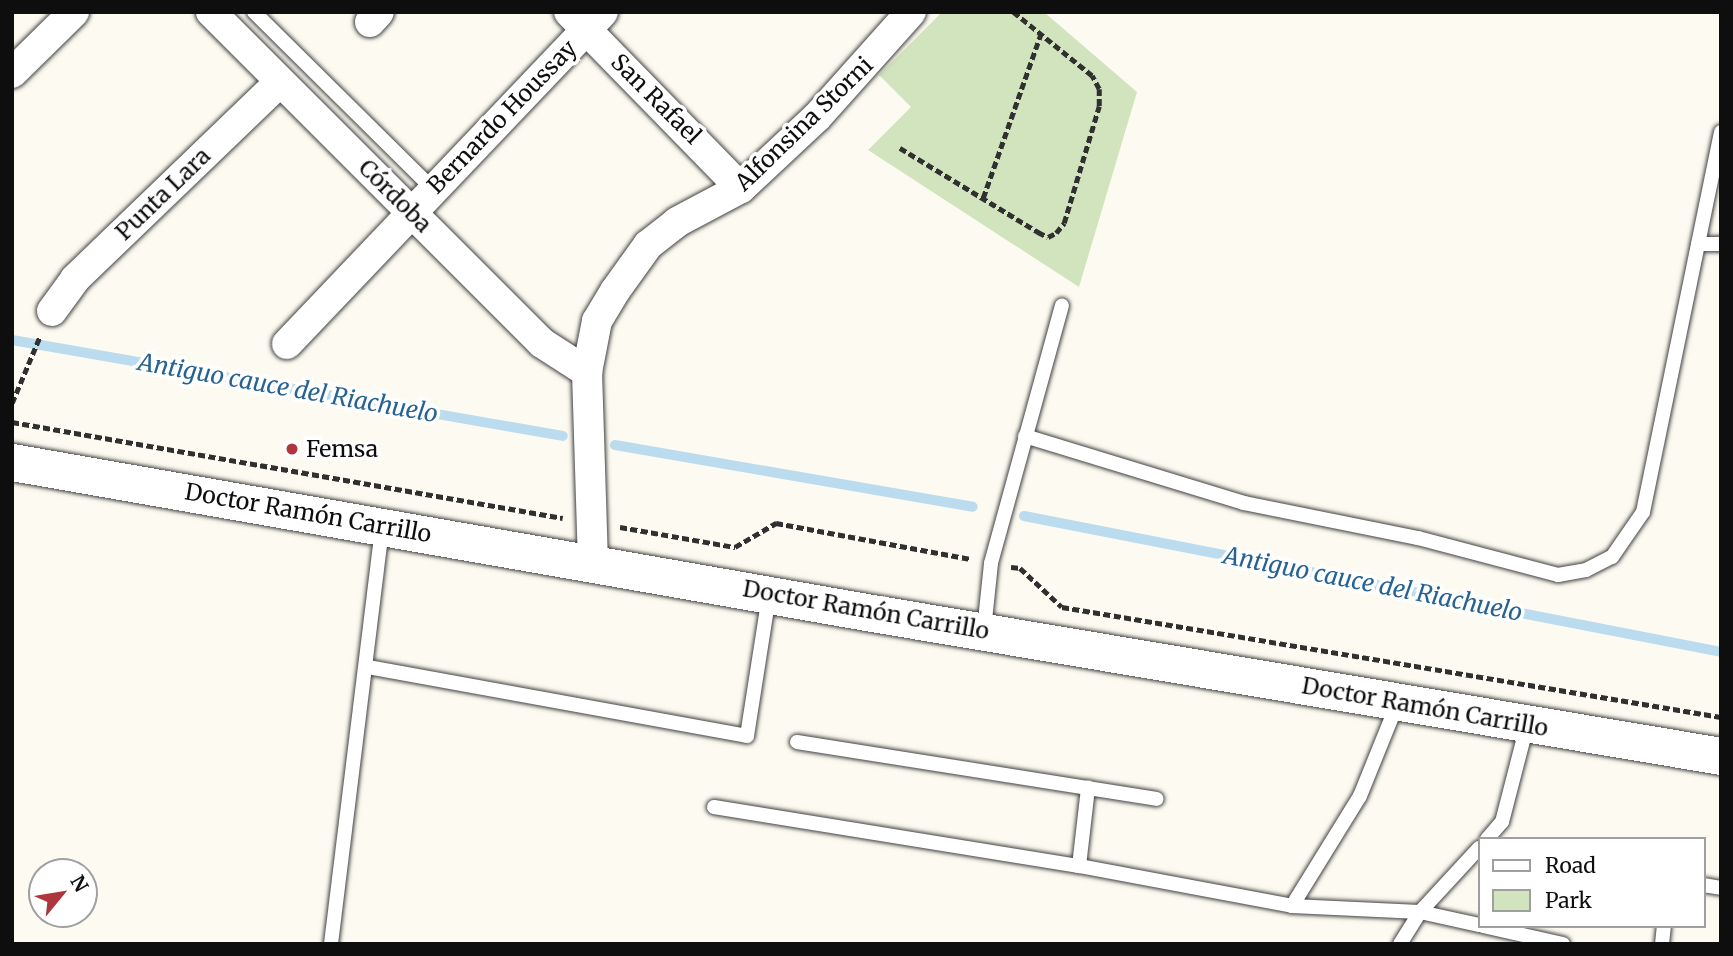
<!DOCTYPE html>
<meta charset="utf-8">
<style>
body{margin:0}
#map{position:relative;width:1733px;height:956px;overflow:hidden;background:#fdfbf1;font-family:Merriweather,serif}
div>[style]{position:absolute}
.green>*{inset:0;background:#d2e4be}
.stream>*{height:10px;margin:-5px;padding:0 5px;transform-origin:5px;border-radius:5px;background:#bbdcef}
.path>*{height:4.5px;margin-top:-2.25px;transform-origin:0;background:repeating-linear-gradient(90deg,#303030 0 7px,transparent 0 10.5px)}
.roads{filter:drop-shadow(0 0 2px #414141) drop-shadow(0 0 2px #414141)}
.service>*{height:14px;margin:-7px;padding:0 7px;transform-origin:7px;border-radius:7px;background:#fff}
.minor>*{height:30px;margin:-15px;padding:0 15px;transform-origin:15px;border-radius:15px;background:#fff}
.tertiary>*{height:37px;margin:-18.5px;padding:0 18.5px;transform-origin:18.5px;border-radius:18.5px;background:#fff}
.dots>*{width:19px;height:19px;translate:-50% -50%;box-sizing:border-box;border:4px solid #fff;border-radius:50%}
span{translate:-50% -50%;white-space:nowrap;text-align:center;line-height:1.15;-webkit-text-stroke:7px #fff;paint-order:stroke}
.street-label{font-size:23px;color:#0e0e0e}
.poi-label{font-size:23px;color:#0e0e0e}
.left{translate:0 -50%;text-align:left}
.water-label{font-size:24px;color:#266292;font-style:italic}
.frame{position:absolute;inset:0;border:14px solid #0e0e0e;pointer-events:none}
.legend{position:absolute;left:1478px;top:837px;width:228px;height:91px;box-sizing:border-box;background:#fff;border:2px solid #9f9f9f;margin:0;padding:9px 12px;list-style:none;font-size:21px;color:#0e0e0e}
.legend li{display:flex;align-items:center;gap:14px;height:35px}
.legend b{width:35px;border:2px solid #9f9f9f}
.north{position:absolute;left:28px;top:858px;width:70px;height:70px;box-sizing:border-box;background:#fff;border:2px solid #9f9f9f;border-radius:50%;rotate:60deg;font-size:19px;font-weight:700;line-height:28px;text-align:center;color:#0e0e0e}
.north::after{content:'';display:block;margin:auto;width:24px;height:32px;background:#ae363c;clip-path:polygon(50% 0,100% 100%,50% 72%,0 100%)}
</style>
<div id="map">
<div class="green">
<div style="clip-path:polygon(942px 12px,1044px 12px,1137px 92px,1079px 287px,868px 150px,911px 107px,879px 75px)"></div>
</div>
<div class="stream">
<div style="left:12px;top:340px;width:559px;rotate:9.88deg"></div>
<div style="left:615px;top:445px;width:363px;rotate:9.8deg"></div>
<div style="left:1024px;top:516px;width:710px;rotate:11.04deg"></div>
</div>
<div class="path">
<div style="left:900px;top:148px;width:162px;rotate:31.3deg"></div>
<div style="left:1038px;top:232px;width:11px;rotate:27deg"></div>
<div style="left:1048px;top:237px;width:9px;rotate:-27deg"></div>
<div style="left:1056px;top:233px;width:13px;rotate:-51deg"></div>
<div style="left:1064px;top:223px;width:122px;rotate:-73.3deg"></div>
<div style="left:1099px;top:106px;width:17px;rotate:-90deg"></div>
<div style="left:1099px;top:89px;width:15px;rotate:-118deg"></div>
<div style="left:1092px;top:76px;width:102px;rotate:-141deg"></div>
<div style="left:983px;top:198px;width:175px;rotate:-70.6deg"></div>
<div style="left:12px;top:403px;width:73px;rotate:-67.3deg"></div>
<div style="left:12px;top:422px;width:559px;rotate:9.88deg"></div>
<div style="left:620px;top:527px;width:117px;rotate:9.9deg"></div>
<div style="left:735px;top:547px;width:48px;rotate:-30.3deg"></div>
<div style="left:776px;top:523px;width:198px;rotate:10.5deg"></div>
<div style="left:1011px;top:567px;width:9px;rotate:6deg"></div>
<div style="left:1020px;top:568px;width:57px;rotate:42.9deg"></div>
<div style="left:1062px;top:607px;width:668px;rotate:9.48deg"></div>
</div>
<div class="roads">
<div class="service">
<div style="left:254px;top:12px;width:252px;rotate:44.7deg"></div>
<div style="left:1698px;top:244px;width:23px"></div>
<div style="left:1025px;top:436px;width:229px;rotate:17deg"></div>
<div style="left:1244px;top:503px;width:177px;rotate:11.4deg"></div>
<div style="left:1418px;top:538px;width:145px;rotate:14.8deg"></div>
<div style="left:1558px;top:575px;width:28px;rotate:-10deg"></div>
<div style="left:1586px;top:570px;width:29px;rotate:-27deg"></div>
<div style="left:1612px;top:557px;width:55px;rotate:-55.4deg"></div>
<div style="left:1643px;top:512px;width:388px;rotate:-78.4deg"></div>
<div style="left:984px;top:630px;width:67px;rotate:-84deg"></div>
<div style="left:991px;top:563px;width:267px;rotate:-74.6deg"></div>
<div style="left:368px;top:667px;width:385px;rotate:10.3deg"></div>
<div style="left:747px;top:736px;width:142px;rotate:-81.1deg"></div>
<div style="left:797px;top:742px;width:364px;rotate:9deg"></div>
<div style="left:714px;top:807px;width:370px;rotate:9.2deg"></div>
<div style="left:1079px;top:866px;width:217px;rotate:10.6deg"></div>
<div style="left:1292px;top:906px;width:129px;rotate:-58.3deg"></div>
<div style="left:1360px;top:796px;width:101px;rotate:-68deg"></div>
<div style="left:1487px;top:839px;width:23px;rotate:-49deg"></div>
<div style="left:1502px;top:822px;width:100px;rotate:-75.5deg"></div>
<div style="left:1079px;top:866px;width:79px;rotate:-83.4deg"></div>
<div style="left:1703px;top:885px;width:18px;rotate:9deg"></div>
<div style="left:1292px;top:906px;width:128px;rotate:2.7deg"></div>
<div style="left:1420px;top:912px;width:60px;rotate:12.4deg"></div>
<div style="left:1483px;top:926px;width:82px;rotate:12.7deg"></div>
<div style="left:331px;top:944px;width:419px;rotate:-83deg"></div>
<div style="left:1400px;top:944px;width:38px;rotate:-58deg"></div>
<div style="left:1420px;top:912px;width:87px;rotate:-47.3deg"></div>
<div style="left:1662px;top:944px;width:18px;rotate:-84deg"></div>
</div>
<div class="minor">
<div style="left:211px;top:12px;width:468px;rotate:45deg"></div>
<div style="left:542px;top:343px;width:54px;rotate:32.8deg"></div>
<div style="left:569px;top:12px;width:246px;rotate:45.7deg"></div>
<div style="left:370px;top:22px;width:13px;rotate:-48deg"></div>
<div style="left:12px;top:73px;width:87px;rotate:-44.5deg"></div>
<div style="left:52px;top:311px;width:39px;rotate:-54deg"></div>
<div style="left:75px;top:279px;width:284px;rotate:-43.9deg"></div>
<div style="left:287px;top:344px;width:458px;rotate:-46.4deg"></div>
<div style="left:593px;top:563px;width:191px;rotate:-91.8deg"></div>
<div style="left:587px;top:372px;width:52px;rotate:-78.9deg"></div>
<div style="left:597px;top:321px;width:35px;rotate:-59deg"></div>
<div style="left:615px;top:291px;width:57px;rotate:-54.3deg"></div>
<div style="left:648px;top:245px;width:37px;rotate:-38deg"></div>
<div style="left:677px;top:222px;width:72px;rotate:-28deg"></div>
<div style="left:741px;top:188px;width:104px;rotate:-43.1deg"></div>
<div style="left:817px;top:117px;width:141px;rotate:-48.2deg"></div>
</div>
<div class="tertiary">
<div style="left:12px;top:462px;width:867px;rotate:9.96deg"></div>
<div style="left:866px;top:612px;width:867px;rotate:9.56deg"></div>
</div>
</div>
<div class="dots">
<div style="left:292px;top:449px;background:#ae363c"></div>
</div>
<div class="street-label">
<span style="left:656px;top:99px;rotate:45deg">San Rafael</span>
<span style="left:502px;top:117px;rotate:-46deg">Bernardo Houssay</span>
<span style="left:804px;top:124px;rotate:-44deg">Alfonsina Storni</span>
<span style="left:163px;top:194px;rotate:-44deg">Punta Lara</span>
<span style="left:395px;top:196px;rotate:45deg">Córdoba</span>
<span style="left:308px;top:513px;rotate:10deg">Doctor Ramón Carrillo</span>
<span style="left:866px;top:610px;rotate:10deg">Doctor Ramón Carrillo</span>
<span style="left:1425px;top:707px;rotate:10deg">Doctor Ramón Carrillo</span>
</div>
<div class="poi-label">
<span class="left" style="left:306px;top:449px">Femsa</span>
</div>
<div class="water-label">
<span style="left:288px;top:388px;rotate:10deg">Antiguo cauce del Riachuelo</span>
<span style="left:1373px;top:584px;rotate:11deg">Antiguo cauce del Riachuelo</span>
</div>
<div class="frame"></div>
<ul class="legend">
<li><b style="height:9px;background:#fff"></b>Road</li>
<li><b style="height:19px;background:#d2e4be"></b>Park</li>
</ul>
<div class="north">N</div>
</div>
